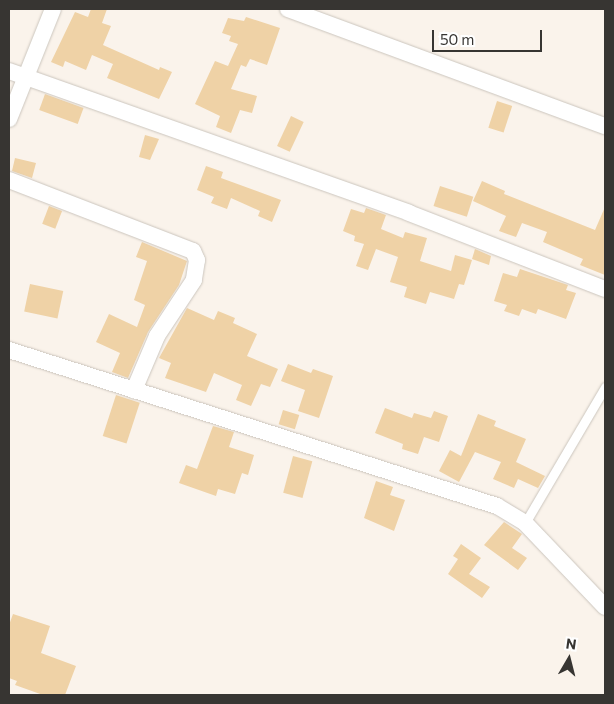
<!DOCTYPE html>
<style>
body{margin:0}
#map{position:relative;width:614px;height:704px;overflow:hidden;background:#faf3eb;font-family:Commissioner,sans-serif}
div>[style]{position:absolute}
.building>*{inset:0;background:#efd2a6;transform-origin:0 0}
.roads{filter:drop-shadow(0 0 1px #cbc5bd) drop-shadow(0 0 1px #cbc5bd)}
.lane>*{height:9px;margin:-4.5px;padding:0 4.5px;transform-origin:4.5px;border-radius:4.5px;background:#fff}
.street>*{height:16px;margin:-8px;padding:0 8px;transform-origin:8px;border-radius:8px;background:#fff}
span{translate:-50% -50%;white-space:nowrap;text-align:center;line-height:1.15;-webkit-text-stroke:5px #fff;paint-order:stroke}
.frame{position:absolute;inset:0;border:10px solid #373532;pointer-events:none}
.north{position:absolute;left:544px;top:634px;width:50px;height:50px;-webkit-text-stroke:4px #fff;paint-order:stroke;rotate:8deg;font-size:14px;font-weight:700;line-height:20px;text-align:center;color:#373532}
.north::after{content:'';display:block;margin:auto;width:18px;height:22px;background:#373532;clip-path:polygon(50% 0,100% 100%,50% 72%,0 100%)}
.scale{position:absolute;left:432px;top:30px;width:110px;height:22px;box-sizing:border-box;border:2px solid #373532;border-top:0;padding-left:6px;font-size:15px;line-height:18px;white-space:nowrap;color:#373532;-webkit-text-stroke:4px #fff;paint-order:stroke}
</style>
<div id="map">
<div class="building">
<div style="clip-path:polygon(91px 9px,107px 9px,102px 23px,111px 26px,103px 45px,159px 70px,160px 67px,172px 72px,159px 99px,107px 78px,113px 64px,92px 55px,86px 70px,65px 61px,63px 67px,51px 62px,75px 12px,88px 17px)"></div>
<div style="clip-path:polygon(246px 17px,280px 28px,267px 65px,250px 59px,246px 67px,241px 65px,231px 89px,257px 96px,252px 113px,240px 110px,231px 133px,216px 127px,220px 116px,195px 104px,215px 61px,228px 66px,238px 44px,229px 41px,231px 36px,222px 33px,228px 18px,244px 21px)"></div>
<div style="left:45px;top:94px;width:41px;height:17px;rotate:20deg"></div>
<div style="left:497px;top:101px;width:16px;height:28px;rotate:18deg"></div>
<div style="left:291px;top:116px;width:14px;height:33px;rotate:25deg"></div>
<div style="clip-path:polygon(145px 135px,159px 139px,150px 160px,139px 157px)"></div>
<div style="clip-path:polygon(15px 158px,36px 163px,32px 178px,12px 171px)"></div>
<div style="clip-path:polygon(206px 166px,223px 172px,221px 178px,281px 200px,272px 222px,258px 216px,260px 211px,231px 198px,227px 209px,211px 203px,214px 197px,197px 190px)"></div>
<div style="clip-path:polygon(482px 181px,505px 191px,504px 194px,595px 230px,605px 207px,605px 275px,580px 265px,583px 259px,543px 242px,547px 232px,522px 223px,516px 237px,499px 231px,506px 216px,473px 201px)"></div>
<div style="left:440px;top:186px;width:35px;height:21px;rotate:18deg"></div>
<div style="left:49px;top:206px;width:14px;height:19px;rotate:21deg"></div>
<div style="clip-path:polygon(366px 208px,386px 215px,381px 229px,403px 238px,405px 232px,427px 238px,420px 261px,451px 271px,455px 255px,472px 260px,464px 285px,459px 284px,454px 299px,430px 292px,426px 304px,404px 297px,407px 287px,390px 282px,398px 257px,376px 249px,368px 270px,356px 266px,364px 244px,354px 241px,355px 236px,343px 231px,351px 209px,364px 213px)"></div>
<div style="clip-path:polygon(142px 242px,187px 261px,179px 285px,148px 332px,128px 378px,112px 372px,120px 353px,96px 342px,109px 314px,137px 327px,145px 305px,134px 300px,147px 261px,136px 257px)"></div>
<div style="clip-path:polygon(475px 249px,491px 256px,489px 265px,472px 259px)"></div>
<div style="clip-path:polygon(520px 269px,568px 285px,566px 290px,576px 293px,566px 319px,538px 309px,536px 314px,522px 309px,519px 316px,504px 311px,507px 305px,494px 301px,503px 273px,517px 277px)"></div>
<div style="left:30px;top:284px;width:34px;height:28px;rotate:12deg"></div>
<div style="clip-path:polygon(187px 308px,214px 320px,218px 311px,235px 318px,233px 323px,257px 334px,247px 356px,278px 369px,270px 387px,261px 384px,251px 406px,236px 400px,242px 385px,214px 373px,206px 392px,165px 378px,171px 363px,159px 358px)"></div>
<div style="clip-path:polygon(288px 364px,311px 373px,313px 369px,333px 376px,319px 418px,298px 411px,305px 390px,281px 381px)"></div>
<div style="left:116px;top:395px;width:25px;height:43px;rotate:18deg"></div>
<div style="clip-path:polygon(385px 408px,412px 418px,414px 413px,431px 418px,434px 411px,448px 416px,439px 442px,424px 437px,418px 454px,402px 449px,403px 444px,375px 433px)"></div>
<div style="left:283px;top:410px;width:17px;height:15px;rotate:17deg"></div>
<div style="clip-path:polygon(478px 414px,496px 421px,494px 426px,526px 439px,516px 462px,545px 476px,538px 488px,518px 479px,514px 488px,493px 479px,501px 462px,475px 452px,459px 482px,439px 471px,450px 450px,461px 456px)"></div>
<div style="clip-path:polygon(213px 426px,234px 432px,229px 447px,254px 455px,248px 475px,242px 473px,235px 494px,218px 489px,216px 496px,179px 483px,186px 465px,197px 469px)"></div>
<div style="left:293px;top:456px;width:20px;height:38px;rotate:15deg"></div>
<div style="clip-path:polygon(376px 481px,393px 487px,390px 495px,405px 500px,394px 531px,364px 518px)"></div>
<div style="clip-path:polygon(504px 522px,522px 534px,512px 548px,527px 558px,518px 570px,484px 545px)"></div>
<div style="clip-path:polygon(461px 544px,481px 558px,469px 574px,490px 587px,482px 598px,448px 574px,458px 559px,453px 556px)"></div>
<div style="clip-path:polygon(13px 614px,50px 626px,41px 653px,76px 666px,65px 695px,43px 695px,15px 685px,17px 681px,9px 678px,9px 625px)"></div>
</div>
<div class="roads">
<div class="lane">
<div style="left:525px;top:523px;width:158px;rotate:-59.5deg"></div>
</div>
<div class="street">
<div style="left:288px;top:9px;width:338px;rotate:20.3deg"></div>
<div style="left:9px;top:71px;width:424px;rotate:19.5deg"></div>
<div style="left:409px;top:213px;width:210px;rotate:21.2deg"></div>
<div style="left:9px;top:119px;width:118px;rotate:-68.2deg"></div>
<div style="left:9px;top:180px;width:197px;rotate:21.1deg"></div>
<div style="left:193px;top:251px;width:10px;rotate:66deg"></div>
<div style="left:197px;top:260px;width:20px;rotate:99deg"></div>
<div style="left:194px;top:280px;width:67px;rotate:123.5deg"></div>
<div style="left:157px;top:336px;width:59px;rotate:113.1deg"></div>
<div style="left:9px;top:350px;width:512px;rotate:17.73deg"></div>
<div style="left:497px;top:506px;width:33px;rotate:31deg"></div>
<div style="left:525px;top:523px;width:116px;rotate:46.4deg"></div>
</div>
</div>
<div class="frame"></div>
<div class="north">N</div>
<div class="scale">50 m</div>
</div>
